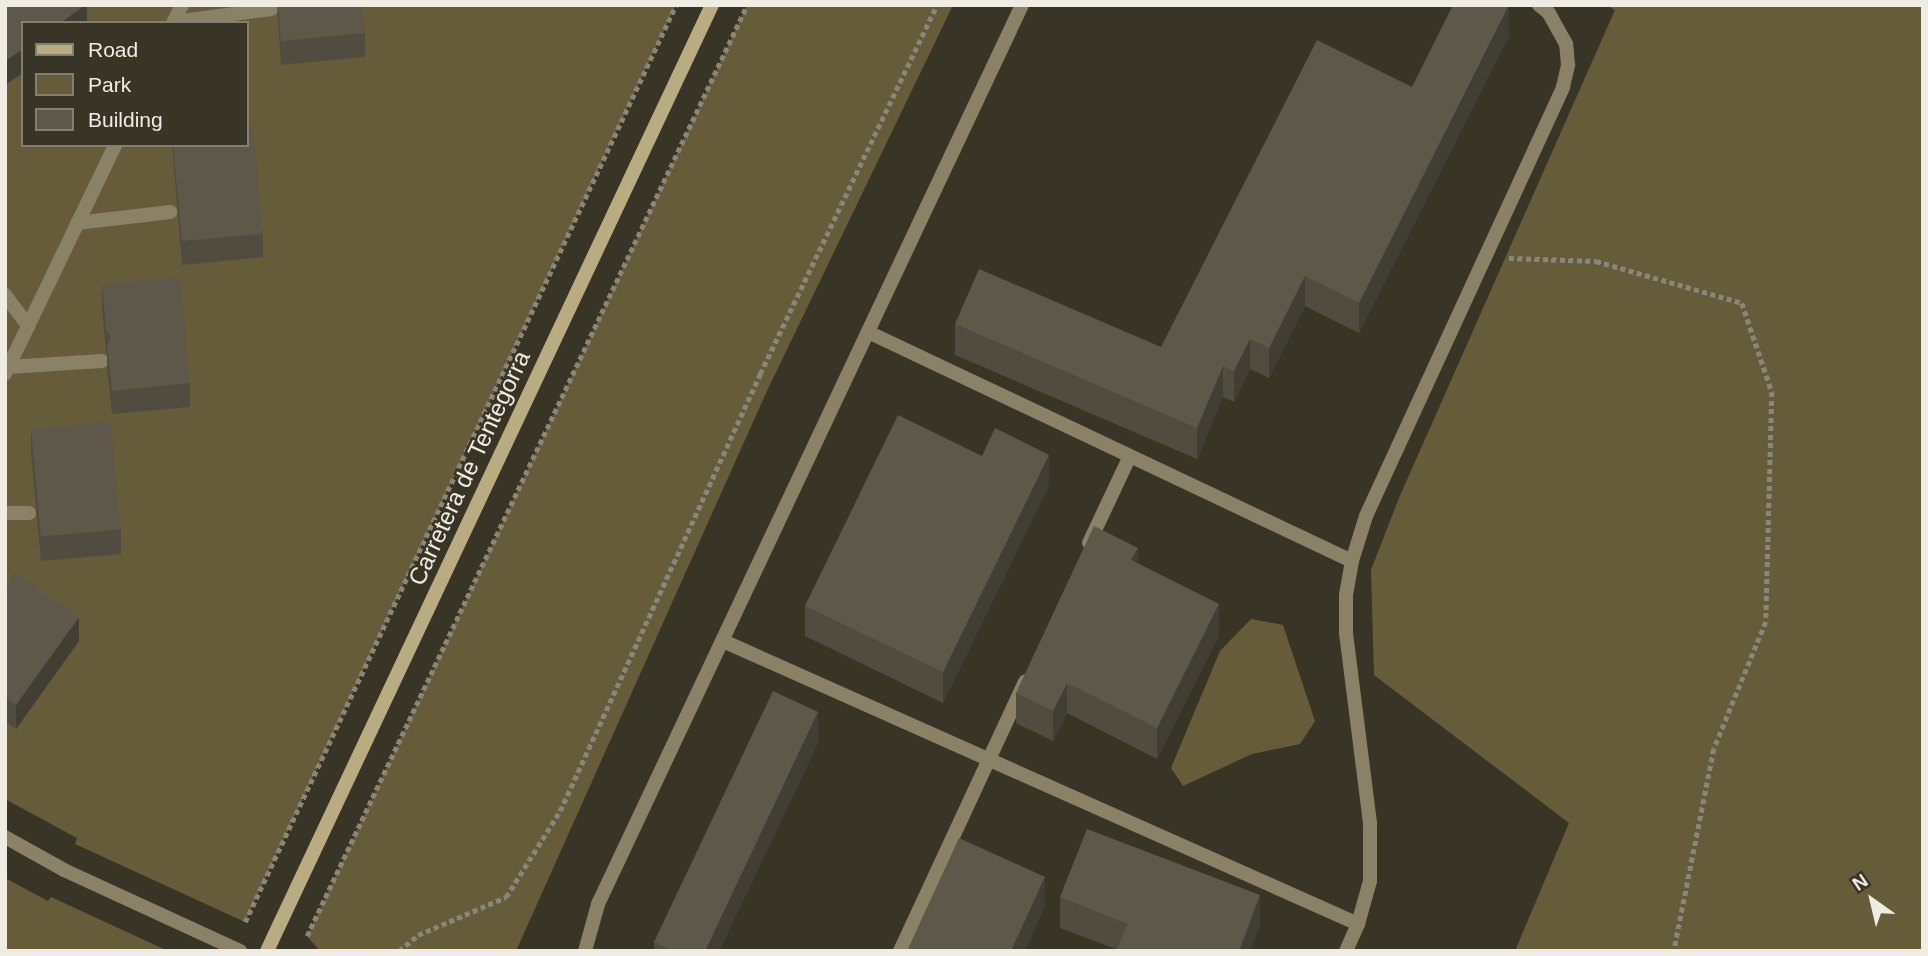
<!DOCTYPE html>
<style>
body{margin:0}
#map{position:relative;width:1928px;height:956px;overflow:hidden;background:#393526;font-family:Helvetica,sans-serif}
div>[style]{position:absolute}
.green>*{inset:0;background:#675c3a}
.path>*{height:4.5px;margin-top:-2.25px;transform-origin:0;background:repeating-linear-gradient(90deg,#8a867a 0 5px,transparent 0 8.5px)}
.lane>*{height:14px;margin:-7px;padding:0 7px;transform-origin:7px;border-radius:7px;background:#8a8167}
.street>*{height:14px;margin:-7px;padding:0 7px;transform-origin:7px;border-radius:7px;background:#8a8167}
.secondary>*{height:14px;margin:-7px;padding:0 7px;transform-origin:7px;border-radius:7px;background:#baac82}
.wall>*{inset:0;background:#504c3f}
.shaded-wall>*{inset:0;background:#413e33;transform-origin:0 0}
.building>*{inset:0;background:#5d5849;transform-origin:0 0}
span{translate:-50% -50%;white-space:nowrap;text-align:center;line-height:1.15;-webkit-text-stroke:5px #393526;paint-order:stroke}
.street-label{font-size:24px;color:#efece3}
.frame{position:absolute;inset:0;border:7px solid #efece3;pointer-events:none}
.legend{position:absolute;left:21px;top:21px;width:228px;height:126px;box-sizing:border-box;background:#393526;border:2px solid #827e72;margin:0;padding:9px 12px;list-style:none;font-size:21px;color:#efece3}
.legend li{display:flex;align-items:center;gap:14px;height:35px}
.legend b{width:35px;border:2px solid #827e72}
.north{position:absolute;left:1837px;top:865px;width:70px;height:70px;-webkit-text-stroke:5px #393526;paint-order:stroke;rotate:326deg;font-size:19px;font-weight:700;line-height:28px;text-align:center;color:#efece3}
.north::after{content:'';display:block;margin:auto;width:24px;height:32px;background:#efece3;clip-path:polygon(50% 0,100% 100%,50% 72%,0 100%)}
</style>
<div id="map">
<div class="green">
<div style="clip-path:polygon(evenodd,5px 5px,676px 5px,245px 922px,75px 844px,77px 838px,5px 799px,5px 5px,23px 23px,247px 23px,247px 145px,23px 145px,23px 23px)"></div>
<div style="clip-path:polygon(747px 5px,953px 5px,766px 393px,516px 951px,320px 951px,307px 936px)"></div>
<div style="clip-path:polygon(1606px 5px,1923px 5px,1923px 951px,1515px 951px,1569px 823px,1374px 675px,1371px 570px,1399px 498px,1615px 10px)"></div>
<div style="clip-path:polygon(1251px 619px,1283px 625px,1315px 721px,1300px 744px,1252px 754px,1183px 786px,1171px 768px,1220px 651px)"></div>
<div style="clip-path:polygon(5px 878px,48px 901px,51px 897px,168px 951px,5px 951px)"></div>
</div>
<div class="path">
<div style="left:1509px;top:258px;width:87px;rotate:2deg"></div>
<div style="left:1596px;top:261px;width:152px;rotate:16deg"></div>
<div style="left:1742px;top:303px;width:94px;rotate:71.4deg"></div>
<div style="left:1772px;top:392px;width:230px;rotate:91.5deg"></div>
<div style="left:1766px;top:622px;width:137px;rotate:112.3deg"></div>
<div style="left:1714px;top:749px;width:206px;rotate:101.2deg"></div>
<div style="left:245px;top:922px;width:1013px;rotate:-64.83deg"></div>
<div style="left:307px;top:936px;width:1030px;rotate:-64.7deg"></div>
<div style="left:399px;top:951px;width:25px;rotate:-40deg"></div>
<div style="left:418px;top:935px;width:96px;rotate:-23.4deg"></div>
<div style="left:506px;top:897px;width:102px;rotate:-57.9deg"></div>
<div style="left:560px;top:811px;width:481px;rotate:-65.4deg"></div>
<div style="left:760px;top:374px;width:409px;rotate:-64.4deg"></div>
</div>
<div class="lane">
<div style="left:174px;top:22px;width:98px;rotate:-7.6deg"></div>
<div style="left:77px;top:223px;width:94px;rotate:-6.7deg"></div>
<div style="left:5px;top:295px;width:39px;rotate:53deg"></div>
<div style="left:868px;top:332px;width:535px;rotate:25.32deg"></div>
<div style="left:8px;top:367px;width:94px;rotate:-3.7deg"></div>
<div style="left:5px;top:513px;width:24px"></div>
<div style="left:723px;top:641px;width:695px;rotate:24.02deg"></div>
<div style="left:585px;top:951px;width:49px;rotate:-74.5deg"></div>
<div style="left:598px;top:904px;width:994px;rotate:-64.75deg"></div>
</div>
<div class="street">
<div style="left:173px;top:23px;width:20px;rotate:-63deg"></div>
<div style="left:5px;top:374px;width:254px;rotate:-64.3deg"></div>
<div style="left:1089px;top:543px;width:96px;rotate:-64.8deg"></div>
<div style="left:5px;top:837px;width:68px;rotate:29.2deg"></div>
<div style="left:64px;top:870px;width:194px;rotate:24.7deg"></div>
<div style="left:900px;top:951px;width:297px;rotate:-65.1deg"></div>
<div style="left:1346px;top:951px;width:30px;rotate:-66deg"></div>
<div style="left:1358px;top:924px;width:45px;rotate:-74.4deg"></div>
<div style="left:1370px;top:881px;width:58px;rotate:-90deg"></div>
<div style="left:1370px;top:823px;width:192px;rotate:-97.2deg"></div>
<div style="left:1346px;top:633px;width:38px;rotate:-90deg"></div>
<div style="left:1346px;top:595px;width:35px;rotate:-80deg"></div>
<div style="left:1352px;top:561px;width:47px;rotate:-72.7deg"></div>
<div style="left:1366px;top:516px;width:472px;rotate:-65.3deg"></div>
<div style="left:1563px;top:87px;width:23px;rotate:-77deg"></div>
<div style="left:1568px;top:65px;width:21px;rotate:-95deg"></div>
<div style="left:1566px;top:44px;width:35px;rotate:-119deg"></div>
<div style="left:1549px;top:13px;width:13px;rotate:-141deg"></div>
</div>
<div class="secondary">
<div style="left:267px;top:951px;width:1045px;rotate:-64.81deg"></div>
</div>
<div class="wall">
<div style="clip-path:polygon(277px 5px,362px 5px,365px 33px,365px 57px,281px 65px)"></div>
<div style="clip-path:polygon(1509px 36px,1359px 333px,1305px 306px,1269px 378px,1250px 369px,1234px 402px,1223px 397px,1197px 459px,955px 355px,955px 324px,1161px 347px)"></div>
<div style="clip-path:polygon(172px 145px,247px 145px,263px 234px,263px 257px,182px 265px)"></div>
<div style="clip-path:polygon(102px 284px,190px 383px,190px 407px,112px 414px,107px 369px,107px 354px,106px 352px,102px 308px)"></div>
<div style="clip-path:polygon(31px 429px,121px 530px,121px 554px,41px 561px,31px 453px)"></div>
<div style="clip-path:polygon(982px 456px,1049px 485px,943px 703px,805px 636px,805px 606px)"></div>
<div style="clip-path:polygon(1138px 563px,1219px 635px,1157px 759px,1067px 713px,1053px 741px,1016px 723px,1016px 693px)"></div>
<div style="clip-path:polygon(5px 587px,79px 641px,16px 729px,5px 721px)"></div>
<div style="clip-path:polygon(818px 743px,719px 951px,654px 951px,654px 942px)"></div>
<div style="clip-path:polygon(1060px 897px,1260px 925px,1250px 951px,1116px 951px,1116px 949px,1060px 928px)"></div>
</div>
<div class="shaded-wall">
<div style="clip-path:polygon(85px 5px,87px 5px,87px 23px,60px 23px)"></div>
<div style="clip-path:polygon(1509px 5px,1509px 36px,1359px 333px,1359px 303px)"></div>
<div style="clip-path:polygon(23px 49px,23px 73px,5px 85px,5px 61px)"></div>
<div style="left:5px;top:183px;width:1px;height:24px"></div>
<div style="clip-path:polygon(1305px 276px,1305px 306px,1269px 378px,1269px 348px)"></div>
<div style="clip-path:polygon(1250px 339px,1250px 369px,1234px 402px,1234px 371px)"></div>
<div style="clip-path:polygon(1223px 366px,1223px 397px,1197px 459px,1197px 428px)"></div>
<div style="clip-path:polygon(1049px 455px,1049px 485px,943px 703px,943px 672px)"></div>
<div style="clip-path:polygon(1138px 548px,1138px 579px,1131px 560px)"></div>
<div style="clip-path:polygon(1219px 604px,1219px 635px,1157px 759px,1157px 728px)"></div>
<div style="clip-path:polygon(79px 617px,79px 641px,16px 729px,16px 705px)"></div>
<div style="clip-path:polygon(1067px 683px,1067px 713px,1053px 741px,1053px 711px)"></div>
<div style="clip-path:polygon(818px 712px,818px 743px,719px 951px,705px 951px)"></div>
<div style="clip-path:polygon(1045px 877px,1045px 907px,1025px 951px,1011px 951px)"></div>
<div style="clip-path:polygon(1260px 895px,1260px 925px,1250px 951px,1239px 951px)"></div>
</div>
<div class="building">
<div style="clip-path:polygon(5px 5px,85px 5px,60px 23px,23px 23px,23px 49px,5px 61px)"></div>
<div style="clip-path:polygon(278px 5px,362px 5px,365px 33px,281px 41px)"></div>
<div style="clip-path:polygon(1453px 5px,1509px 5px,1359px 303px,1305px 276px,1269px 348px,1250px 339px,1234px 371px,1223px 366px,1197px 428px,955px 324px,979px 269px,1161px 347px,1317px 40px,1412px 87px)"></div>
<div style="clip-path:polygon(247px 125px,253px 125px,263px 234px,182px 241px,173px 145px,247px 145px)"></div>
<div style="clip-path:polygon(180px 277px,190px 383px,112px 391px,107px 345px,111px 336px,106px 329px,102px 284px)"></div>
<div style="clip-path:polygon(898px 415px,982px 456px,995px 428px,1049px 455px,943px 672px,805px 606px)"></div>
<div style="left:111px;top:422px;width:108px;height:80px;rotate:85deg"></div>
<div style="clip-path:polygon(1094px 526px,1138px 548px,1131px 560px,1219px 604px,1157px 728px,1067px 683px,1053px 711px,1016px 693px)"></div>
<div style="clip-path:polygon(16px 572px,79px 617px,16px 705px,5px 697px,5px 587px)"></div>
<div style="clip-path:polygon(773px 691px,818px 712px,705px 951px,673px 951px,654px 942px)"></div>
<div style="clip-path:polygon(1087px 829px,1260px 895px,1239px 951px,1116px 951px,1128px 924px,1060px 897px)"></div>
<div style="clip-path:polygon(959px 838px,1045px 877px,1011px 951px,907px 951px)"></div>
</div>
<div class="street-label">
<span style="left:469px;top:468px;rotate:-65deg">Carretera de Tentegorra</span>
</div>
<div class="frame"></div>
<ul class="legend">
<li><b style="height:9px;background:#baac82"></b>Road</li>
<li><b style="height:19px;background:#675c3a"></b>Park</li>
<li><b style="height:19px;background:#5d5849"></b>Building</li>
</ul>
<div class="north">N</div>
</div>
